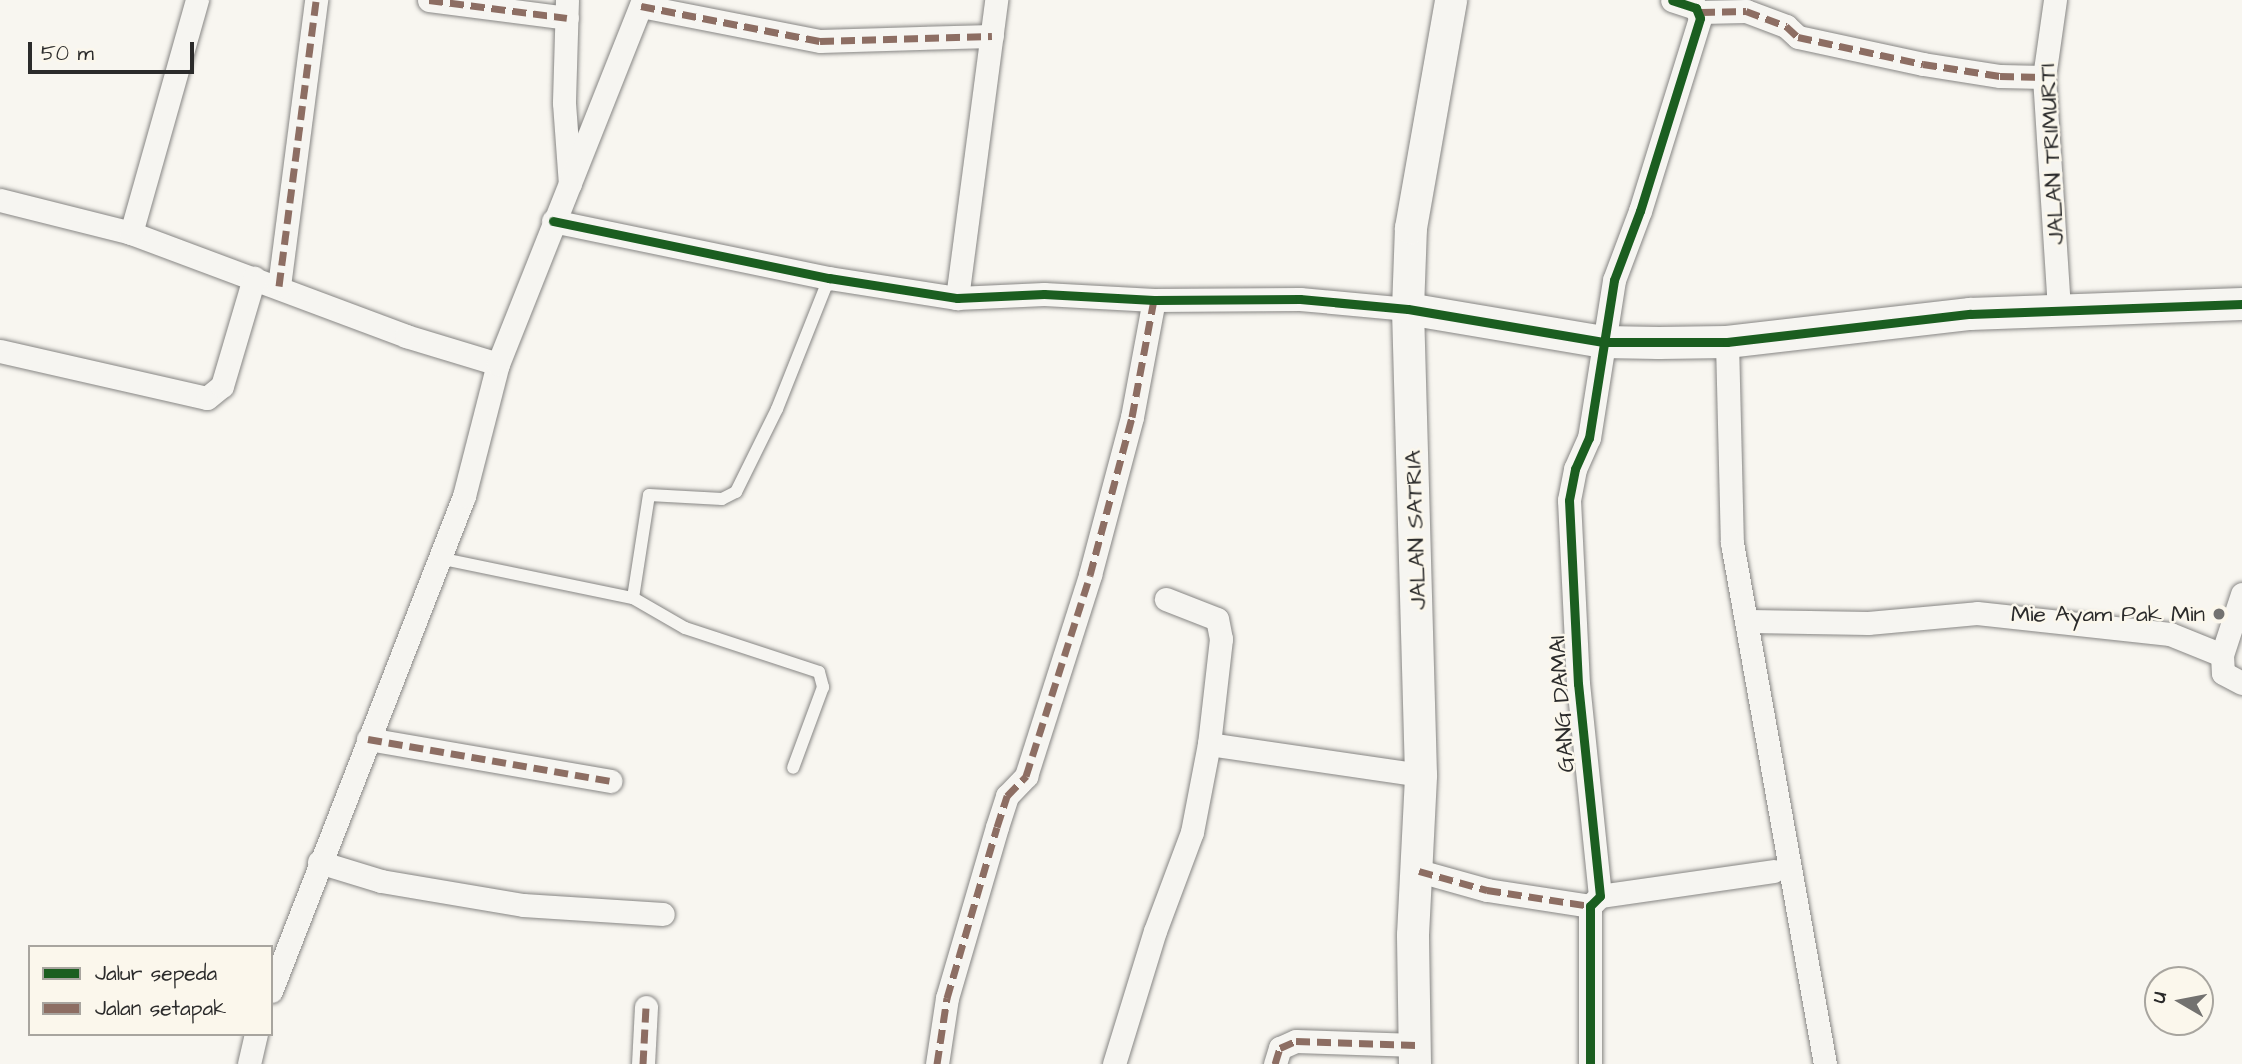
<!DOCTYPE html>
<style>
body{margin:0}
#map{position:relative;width:2242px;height:1064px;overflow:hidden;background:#f8f6f0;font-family:"Architects Daughter",sans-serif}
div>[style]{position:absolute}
.roads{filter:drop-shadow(0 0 2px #878684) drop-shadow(0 0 2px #878684)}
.lane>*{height:12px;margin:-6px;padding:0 6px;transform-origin:6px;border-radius:6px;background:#f6f5f1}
.street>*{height:23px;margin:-11.5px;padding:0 11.5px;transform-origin:11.5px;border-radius:11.5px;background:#f6f5f1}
.secondary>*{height:32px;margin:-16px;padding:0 16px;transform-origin:16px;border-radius:16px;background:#f6f5f1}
.quiet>*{height:7px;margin-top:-3.5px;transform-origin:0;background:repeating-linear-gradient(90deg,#8d6e63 0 14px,transparent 0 21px)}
.cycleway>*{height:9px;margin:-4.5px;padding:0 4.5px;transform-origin:4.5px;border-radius:4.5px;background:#1b5e20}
.dots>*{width:19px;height:19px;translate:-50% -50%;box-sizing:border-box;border:4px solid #fbf7ec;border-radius:50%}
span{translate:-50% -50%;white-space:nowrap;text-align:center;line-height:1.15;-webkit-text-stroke:5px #fbf7ec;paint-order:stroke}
.street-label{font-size:23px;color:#2b2b2b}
.poi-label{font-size:23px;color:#2b2b2b}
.right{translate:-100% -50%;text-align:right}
.legend{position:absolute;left:28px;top:945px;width:245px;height:91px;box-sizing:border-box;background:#fbf7ec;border:2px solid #a8a59f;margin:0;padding:9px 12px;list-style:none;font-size:21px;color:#2b2b2b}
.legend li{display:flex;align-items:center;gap:14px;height:35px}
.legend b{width:35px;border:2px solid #a8a59f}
.north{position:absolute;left:2144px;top:966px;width:70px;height:70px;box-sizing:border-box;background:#fbf7ec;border:2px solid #a8a59f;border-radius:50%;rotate:280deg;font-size:19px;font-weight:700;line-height:28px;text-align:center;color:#2b2b2b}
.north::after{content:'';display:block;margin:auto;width:24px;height:32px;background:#737270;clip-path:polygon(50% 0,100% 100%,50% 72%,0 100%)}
.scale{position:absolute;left:28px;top:42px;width:166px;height:32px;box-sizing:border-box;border:4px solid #2b2b2b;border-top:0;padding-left:9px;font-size:21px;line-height:24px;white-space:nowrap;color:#2b2b2b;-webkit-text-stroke:5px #fbf7ec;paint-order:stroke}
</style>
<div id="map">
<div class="roads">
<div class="lane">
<div style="left:439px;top:558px;width:198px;rotate:11.7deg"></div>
<div style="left:633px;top:598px;width:104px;rotate:-81.2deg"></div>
<div style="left:649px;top:495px;width:73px;rotate:3.1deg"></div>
<div style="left:722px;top:499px;width:16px;rotate:-27deg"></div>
<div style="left:736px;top:492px;width:93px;rotate:-63.7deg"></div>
<div style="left:777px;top:409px;width:141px;rotate:-68.3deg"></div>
<div style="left:633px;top:598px;width:60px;rotate:30deg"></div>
<div style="left:685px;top:628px;width:141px;rotate:18.2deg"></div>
<div style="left:819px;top:672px;width:16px;rotate:75deg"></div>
<div style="left:823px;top:687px;width:86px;rotate:110.3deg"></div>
</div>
<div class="street">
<div style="left:429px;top:0;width:139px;rotate:7.4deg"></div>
<div style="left:567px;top:0;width:103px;rotate:91.7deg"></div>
<div style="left:564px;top:103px;width:81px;rotate:85.8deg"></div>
<div style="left:2055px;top:0;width:78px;rotate:98.1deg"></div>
<div style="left:2044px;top:77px;width:231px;rotate:86.3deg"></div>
<div style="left:641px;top:6px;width:182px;rotate:11.1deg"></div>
<div style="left:820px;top:41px;width:172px;rotate:-1.7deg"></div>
<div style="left:1701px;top:12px;width:45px;rotate:-1.3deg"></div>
<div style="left:1746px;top:11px;width:43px;rotate:20.6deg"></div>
<div style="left:1786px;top:26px;width:16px;rotate:43deg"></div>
<div style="left:1798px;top:37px;width:128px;rotate:12.2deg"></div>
<div style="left:1923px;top:64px;width:78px;rotate:8.9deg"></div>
<div style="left:2000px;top:76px;width:44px;rotate:1.3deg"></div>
<div style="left:0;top:200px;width:135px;rotate:14.1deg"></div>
<div style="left:131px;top:233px;width:294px;rotate:20.5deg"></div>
<div style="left:406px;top:336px;width:96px;rotate:16.9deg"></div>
<div style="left:553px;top:221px;width:282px;rotate:11.7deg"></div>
<div style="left:829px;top:278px;width:130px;rotate:8.9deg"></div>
<div style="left:957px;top:298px;width:87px;rotate:-2.6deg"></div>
<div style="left:1044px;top:294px;width:110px;rotate:3.1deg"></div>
<div style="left:1154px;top:300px;width:146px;rotate:-0.4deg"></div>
<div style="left:1300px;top:299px;width:108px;rotate:5.3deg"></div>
<div style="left:131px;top:233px;width:242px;rotate:-74.2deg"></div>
<div style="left:279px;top:286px;width:288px;rotate:-82.6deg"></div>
<div style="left:957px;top:298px;width:301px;rotate:-82.5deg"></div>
<div style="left:1727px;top:342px;width:201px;rotate:88.6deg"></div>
<div style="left:1732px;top:543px;width:529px;rotate:79.88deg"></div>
<div style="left:0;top:351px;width:212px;rotate:12.8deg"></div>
<div style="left:207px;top:398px;width:19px;rotate:-39deg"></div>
<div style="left:222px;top:386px;width:113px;rotate:-73.5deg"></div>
<div style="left:2242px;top:594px;width:64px;rotate:108.2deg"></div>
<div style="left:2222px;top:655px;width:18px;rotate:87deg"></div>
<div style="left:2223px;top:673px;width:21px;rotate:28deg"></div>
<div style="left:1750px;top:621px;width:118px;rotate:1deg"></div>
<div style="left:1868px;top:623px;width:109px;rotate:-5.2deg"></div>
<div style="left:1977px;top:613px;width:194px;rotate:6.2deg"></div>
<div style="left:2170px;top:634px;width:56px;rotate:22deg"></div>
<div style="left:368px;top:739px;width:246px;rotate:9.8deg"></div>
<div style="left:1209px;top:744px;width:214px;rotate:8.3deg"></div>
<div style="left:319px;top:862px;width:65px;rotate:17deg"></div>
<div style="left:381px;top:881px;width:144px;rotate:9.6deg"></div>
<div style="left:523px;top:905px;width:140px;rotate:3.7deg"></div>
<div style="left:1419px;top:871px;width:71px;rotate:15.6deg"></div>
<div style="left:1487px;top:890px;width:104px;rotate:8.8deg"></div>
<div style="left:1600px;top:896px;width:175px;rotate:-8.2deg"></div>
<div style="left:271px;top:991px;width:531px;rotate:-68.7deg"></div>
<div style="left:464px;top:496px;width:136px;rotate:-75.6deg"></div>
<div style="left:498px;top:364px;width:392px;rotate:-68.3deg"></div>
<div style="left:249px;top:1064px;width:31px;rotate:-77deg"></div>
<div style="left:643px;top:1064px;width:57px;rotate:-87deg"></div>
<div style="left:937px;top:1064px;width:67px;rotate:-81.4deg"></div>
<div style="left:947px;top:998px;width:178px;rotate:-73.7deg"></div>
<div style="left:997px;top:827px;width:33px;rotate:-72deg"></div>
<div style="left:1007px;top:796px;width:28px;rotate:-46deg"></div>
<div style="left:1026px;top:776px;width:211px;rotate:-72.3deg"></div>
<div style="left:1090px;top:575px;width:163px;rotate:-75.1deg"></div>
<div style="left:1132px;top:417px;width:119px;rotate:-79.4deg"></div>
<div style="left:1114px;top:1064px;width:139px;rotate:-72.9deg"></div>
<div style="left:1155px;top:931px;width:106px;rotate:-69.5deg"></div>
<div style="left:1192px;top:832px;width:90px;rotate:-79.1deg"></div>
<div style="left:1209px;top:744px;width:106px;rotate:-83.5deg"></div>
<div style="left:1221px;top:639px;width:20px;rotate:-101deg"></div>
<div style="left:1217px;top:619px;width:55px;rotate:-158.6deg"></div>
<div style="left:1275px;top:1064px;width:17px;rotate:-73deg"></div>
<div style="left:1280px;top:1048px;width:17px;rotate:-24deg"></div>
<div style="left:1296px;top:1041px;width:120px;rotate:1.9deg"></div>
<div style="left:1590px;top:1064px;width:158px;rotate:-90deg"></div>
<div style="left:1590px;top:906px;width:14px;rotate:-45deg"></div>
<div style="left:1600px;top:896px;width:213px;rotate:-95.9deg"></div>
<div style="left:1578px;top:684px;width:184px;rotate:-92.8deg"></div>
<div style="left:1569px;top:500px;width:32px;rotate:-79deg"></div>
<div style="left:1575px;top:469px;width:34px;rotate:-66deg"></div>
<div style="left:1589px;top:438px;width:160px;rotate:-81deg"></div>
<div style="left:1614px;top:280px;width:74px;rotate:-69.4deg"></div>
<div style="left:1640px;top:211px;width:202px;rotate:-72.7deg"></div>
<div style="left:1700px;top:18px;width:11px;rotate:-112deg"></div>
<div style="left:1696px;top:8px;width:25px;rotate:-162deg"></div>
</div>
<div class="secondary">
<div style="left:1408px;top:309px;width:198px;rotate:9.6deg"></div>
<div style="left:1603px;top:342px;width:56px;rotate:1deg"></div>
<div style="left:1659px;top:343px;width:68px;rotate:-0.8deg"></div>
<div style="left:1727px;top:342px;width:245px;rotate:-6.6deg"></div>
<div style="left:1970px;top:314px;width:272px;rotate:-2.1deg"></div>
<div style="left:1415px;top:1064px;width:129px;rotate:-90.9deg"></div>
<div style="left:1413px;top:935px;width:160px;rotate:-87.1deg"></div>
<div style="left:1421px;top:775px;width:466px;rotate:-91.6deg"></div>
<div style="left:1408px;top:309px;width:81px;rotate:-87.9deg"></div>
<div style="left:1411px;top:228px;width:231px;rotate:-80deg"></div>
</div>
</div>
<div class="quiet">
<div style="left:429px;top:0;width:139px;rotate:7.4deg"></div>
<div style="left:641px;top:6px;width:182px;rotate:11.1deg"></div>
<div style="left:820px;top:41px;width:172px;rotate:-1.7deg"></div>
<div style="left:1701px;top:12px;width:45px;rotate:-1.3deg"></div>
<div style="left:1746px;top:11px;width:43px;rotate:20.6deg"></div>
<div style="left:1786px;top:26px;width:16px;rotate:43deg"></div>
<div style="left:1798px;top:37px;width:128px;rotate:12.2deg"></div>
<div style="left:1923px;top:64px;width:78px;rotate:8.9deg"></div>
<div style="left:2000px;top:76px;width:44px;rotate:1.3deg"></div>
<div style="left:279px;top:286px;width:288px;rotate:-82.6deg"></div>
<div style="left:368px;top:739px;width:246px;rotate:9.8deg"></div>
<div style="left:1419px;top:871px;width:71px;rotate:15.6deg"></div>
<div style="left:1487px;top:890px;width:104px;rotate:8.8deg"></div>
<div style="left:643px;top:1064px;width:57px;rotate:-87deg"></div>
<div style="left:937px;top:1064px;width:67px;rotate:-81.4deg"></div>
<div style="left:947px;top:998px;width:178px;rotate:-73.7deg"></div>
<div style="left:997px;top:827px;width:33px;rotate:-72deg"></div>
<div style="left:1007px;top:796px;width:28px;rotate:-46deg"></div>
<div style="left:1026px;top:776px;width:211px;rotate:-72.3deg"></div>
<div style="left:1090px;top:575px;width:163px;rotate:-75.1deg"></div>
<div style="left:1132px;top:417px;width:119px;rotate:-79.4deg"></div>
<div style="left:1275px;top:1064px;width:17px;rotate:-73deg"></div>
<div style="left:1280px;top:1048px;width:17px;rotate:-24deg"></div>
<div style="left:1296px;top:1041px;width:120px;rotate:1.9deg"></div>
</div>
<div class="cycleway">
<div style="left:553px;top:221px;width:282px;rotate:11.7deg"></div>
<div style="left:829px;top:278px;width:130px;rotate:8.9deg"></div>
<div style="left:957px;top:298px;width:87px;rotate:-2.6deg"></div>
<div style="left:1044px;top:294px;width:110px;rotate:3.1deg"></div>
<div style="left:1154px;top:300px;width:146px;rotate:-0.4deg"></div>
<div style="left:1300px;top:299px;width:108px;rotate:5.3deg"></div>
<div style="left:1408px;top:309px;width:198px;rotate:9.6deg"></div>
<div style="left:1603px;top:342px;width:124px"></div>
<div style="left:1727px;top:342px;width:245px;rotate:-6.6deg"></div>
<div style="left:1970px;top:314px;width:272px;rotate:-2.1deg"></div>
<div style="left:1590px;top:1064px;width:158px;rotate:-90deg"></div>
<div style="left:1590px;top:906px;width:14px;rotate:-45deg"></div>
<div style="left:1600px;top:896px;width:213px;rotate:-95.9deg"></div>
<div style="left:1578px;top:684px;width:184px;rotate:-92.8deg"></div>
<div style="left:1569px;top:500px;width:32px;rotate:-79deg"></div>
<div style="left:1575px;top:469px;width:34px;rotate:-66deg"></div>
<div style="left:1589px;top:438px;width:160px;rotate:-81deg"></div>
<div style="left:1614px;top:280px;width:74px;rotate:-69.4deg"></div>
<div style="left:1640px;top:211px;width:202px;rotate:-72.7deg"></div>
<div style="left:1700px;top:18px;width:11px;rotate:-112deg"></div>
<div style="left:1696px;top:8px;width:25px;rotate:-162deg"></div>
</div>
<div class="dots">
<div style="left:2219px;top:614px;background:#737270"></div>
</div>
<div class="street-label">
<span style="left:2052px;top:154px;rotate:-93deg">JALAN TRIMURTI</span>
<span style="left:1416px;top:530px;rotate:-92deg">JALAN SATRIA</span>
<span style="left:1562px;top:704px;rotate:-94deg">GANG DAMAI</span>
</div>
<div class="poi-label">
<span class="right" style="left:2205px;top:614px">Mie Ayam Pak Min</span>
</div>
<ul class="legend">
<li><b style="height:9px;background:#1b5e20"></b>Jalur sepeda</li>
<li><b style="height:9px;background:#8d6e63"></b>Jalan setapak</li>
</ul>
<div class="north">U</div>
<div class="scale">50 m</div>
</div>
